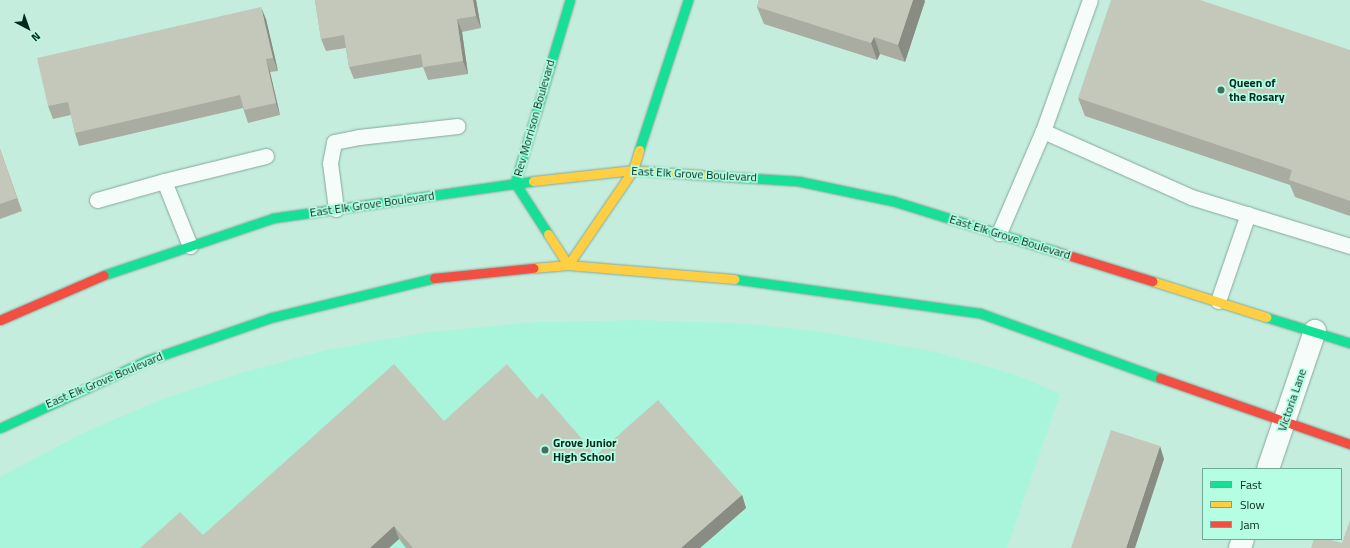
<!DOCTYPE html>
<style>
body{margin:0}
#map{position:relative;width:1350px;height:548px;overflow:hidden;background:#c5edde;font-family:"Titillium Web",sans-serif}
div>[style]{position:absolute}
.built>*{inset:0;background:#a9f5db}
.roads{filter:drop-shadow(0 0 1px #84a99d) drop-shadow(0 0 1px #84a99d)}
.lane>*{height:15px;margin:-7.5px;padding:0 7.5px;transform-origin:7.5px;border-radius:7.5px;background:#f6fcfa}
.street>*{height:22px;margin:-11px;padding:0 11px;transform-origin:11px;border-radius:11px;background:#f6fcfa}
.fast>*{height:9px;margin:-4.5px;padding:0 4.5px;transform-origin:4.5px;border-radius:4.5px;background:#16e098}
.slow>*{height:9px;margin:-4.5px;padding:0 4.5px;transform-origin:4.5px;border-radius:4.5px;background:#ffcf43}
.jam>*{height:9px;margin:-4.5px;padding:0 4.5px;transform-origin:4.5px;border-radius:4.5px;background:#f24e42}
.wall>*{inset:0;background:#a9aca0}
.shaded-wall>*{inset:0;background:#898c82}
.building>*{inset:0;background:#c4c8ba}
.dots>*{width:11px;height:11px;translate:-50% -50%;box-sizing:border-box;border:2px solid #b5fde3;border-radius:50%}
span{translate:-50% -50%;white-space:nowrap;text-align:center;line-height:1.15;-webkit-text-stroke:3.5px #b5fde3;paint-order:stroke}
.poi-label{font-size:12px;color:#002a1e;font-weight:700}
.left{translate:0 -50%;text-align:left}
.street-label{font-size:12px;color:#002a1e}
.legend{position:absolute;left:1202px;top:468px;width:140px;height:72px;box-sizing:border-box;background:#b5fde3;border:1px solid #6da994;margin:0;padding:5px 7px;list-style:none;font-size:12px;color:#002a1e}
.legend li{display:flex;align-items:center;gap:8px;height:20px}
.legend b{width:20px;border:1px solid #6da994}
.north{position:absolute;left:8px;top:8px;width:40px;height:40px;-webkit-text-stroke:3px #b5fde3;paint-order:stroke;rotate:139deg;font-size:11px;font-weight:700;line-height:16px;text-align:center;color:#002a1e}
.north::after{content:'';display:block;margin:auto;width:14px;height:18px;background:#002a1e;clip-path:polygon(50% 0,100% 100%,50% 72%,0 100%)}
</style>
<div id="map">
<div class="built">
<div style="clip-path:polygon(640px 320px,732px 323px,812px 330px,936px 352px,1017px 375px,1060px 394px,1007px 548px,0 548px,0 477px,83px 433px,157px 401px,241px 373px,331px 349px,429px 332px,536px 322px)"></div>
</div>
<div class="roads">
<div class="lane">
<div style="left:1043px;top:131px;width:139px;rotate:-70.3deg"></div>
<div style="left:97px;top:200px;width:70px;rotate:-15.8deg"></div>
<div style="left:336px;top:209px;width:46px;rotate:-97.4deg"></div>
<div style="left:330px;top:163px;width:21px;rotate:-79deg"></div>
<div style="left:334px;top:142px;width:25px;rotate:-11deg"></div>
<div style="left:359px;top:137px;width:99px;rotate:-6.4deg"></div>
<div style="left:999px;top:233px;width:111px;rotate:-66.7deg"></div>
<div style="left:1043px;top:131px;width:162px;rotate:24deg"></div>
<div style="left:1191px;top:197px;width:166px;rotate:17.1deg"></div>
<div style="left:190px;top:246px;width:70px;rotate:-111.8deg"></div>
<div style="left:164px;top:181px;width:105px;rotate:-13.8deg"></div>
<div style="left:1218px;top:301px;width:92px;rotate:-71deg"></div>
</div>
<div class="street">
<div style="left:1268px;top:469px;width:146px;rotate:-71.2deg"></div>
<div style="left:1240px;top:548px;width:9px;rotate:-72deg"></div>
</div>
<div class="fast">
<div style="left:639px;top:150px;width:158px;rotate:-71.9deg"></div>
<div style="left:702px;top:175px;width:96px;rotate:3.6deg"></div>
<div style="left:798px;top:181px;width:97px;rotate:11.9deg"></div>
<div style="left:893px;top:201px;width:170px;rotate:17.2deg"></div>
<div style="left:548px;top:234px;width:61px;rotate:-122.9deg"></div>
<div style="left:515px;top:183px;width:191px;rotate:-73.3deg"></div>
<div style="left:104px;top:275px;width:178px;rotate:-18.6deg"></div>
<div style="left:273px;top:218px;width:263px;rotate:-8.1deg"></div>
<div style="left:734px;top:279px;width:248px;rotate:7.9deg"></div>
<div style="left:980px;top:313px;width:191px;rotate:19.9deg"></div>
<div style="left:1266px;top:317px;width:88px;rotate:17.2deg"></div>
<div style="left:0;top:428px;width:163px;rotate:-24.7deg"></div>
<div style="left:148px;top:360px;width:132px;rotate:-19deg"></div>
<div style="left:273px;top:317px;width:166px;rotate:-13.6deg"></div>
</div>
<div class="slow">
<div style="left:533px;top:181px;width:101px;rotate:-6.3deg"></div>
<div style="left:633px;top:170px;width:69px;rotate:4.1deg"></div>
<div style="left:548px;top:234px;width:37px;rotate:57deg"></div>
<div style="left:568px;top:265px;width:115px;rotate:-55.6deg"></div>
<div style="left:633px;top:170px;width:21px;rotate:-73deg"></div>
<div style="left:533px;top:268px;width:35px;rotate:-5deg"></div>
<div style="left:568px;top:265px;width:167px;rotate:4.8deg"></div>
<div style="left:1152px;top:281px;width:120px;rotate:17.5deg"></div>
</div>
<div class="jam">
<div style="left:1055px;top:251px;width:102px;rotate:17.2deg"></div>
<div style="left:434px;top:278px;width:100px;rotate:-5.8deg"></div>
<div style="left:0;top:320px;width:113px;rotate:-23.4deg"></div>
<div style="left:1160px;top:378px;width:201px;rotate:19.2deg"></div>
</div>
</div>
<div class="wall">
<div style="clip-path:polygon(315px 0,476px 0,481px 28px,462px 32px,468px 74px,428px 80px,423px 67px,354px 79px,349px 67px,346px 48px,326px 51px,321px 39px)"></div>
<div style="clip-path:polygon(759px 0,924px 0,925px 1px,905px 62px,880px 54px,877px 60px,764px 24px,757px 7px)"></div>
<div style="clip-path:polygon(266px 19px,278px 71px,270px 72px,280px 115px,248px 123px,243px 108px,79px 146px,75px 133px,71px 115px,53px 119px,48px 106px)"></div>
<div style="clip-path:polygon(1350px 50px,1350px 216px,1295px 197px,1290px 185px,1085px 116px,1078px 98px)"></div>
<div style="clip-path:polygon(0 149px,22px 211px,0 219px)"></div>
<div style="clip-path:polygon(537px 399px,596px 455px,742px 495px,746px 508px,700px 548px,406px 548px,399px 539px,389px 548px,140px 548px,203px 535px,444px 421px)"></div>
</div>
<div class="shaded-wall">
<div style="clip-path:polygon(473px 0,476px 0,481px 28px,476px 16px)"></div>
<div style="clip-path:polygon(913px 0,924px 0,925px 1px,905px 62px,898px 45px)"></div>
<div style="clip-path:polygon(261px 7px,266px 19px,278px 71px,273px 58px)"></div>
<div style="clip-path:polygon(457px 19px,462px 32px,468px 74px,463px 61px)"></div>
<div style="clip-path:polygon(874px 37px,880px 54px,877px 60px,871px 43px)"></div>
<div style="clip-path:polygon(266px 59px,270px 72px,280px 115px,276px 103px)"></div>
<div style="clip-path:polygon(1160px 446px,1164px 459px,1135px 548px,1126px 548px)"></div>
<div style="clip-path:polygon(742px 495px,746px 508px,700px 548px,681px 548px)"></div>
<div style="clip-path:polygon(394px 526px,399px 539px,389px 548px,370px 548px)"></div>
</div>
<div class="building">
<div style="clip-path:polygon(315px 0,473px 0,476px 16px,457px 19px,463px 61px,423px 67px,421px 54px,349px 67px,344px 35px,321px 39px)"></div>
<div style="clip-path:polygon(759px 0,913px 0,898px 45px,874px 37px,871px 43px,757px 7px)"></div>
<div style="clip-path:polygon(1111px 0,1200px 0,1350px 50px,1350px 201px,1289px 180px,1292px 170px,1078px 98px)"></div>
<div style="clip-path:polygon(261px 7px,273px 58px,266px 59px,276px 103px,244px 110px,240px 95px,75px 133px,68px 102px,48px 106px,37px 58px)"></div>
<div style="clip-path:polygon(0 149px,17px 198px,0 204px)"></div>
<div style="clip-path:polygon(394px 364px,444px 421px,507px 364px,537px 399px,542px 393px,596px 455px,658px 400px,742px 495px,681px 548px,413px 548px,394px 526px,370px 548px,140px 548px,180px 512px,203px 535px)"></div>
<div style="clip-path:polygon(1111px 430px,1160px 446px,1126px 548px,1071px 548px)"></div>
<div style="clip-path:polygon(1350px 520px,1350px 548px,1311px 548px,1314px 539px,1328px 539px,1342px 543px)"></div>
</div>
<div class="dots">
<div style="left:1221px;top:90px;background:#456e61"></div>
<div style="left:545px;top:450px;background:#456e61"></div>
</div>
<div class="poi-label">
<span class="left" style="left:1229px;top:90px">Queen of<br>the Rosary</span>
<span class="left" style="left:553px;top:450px">Grove Junior<br>High School</span>
</div>
<div class="street-label">
<span style="left:534px;top:118px;rotate:-74deg">Rev Morrison Boulevard</span>
<span style="left:694px;top:174px;rotate:3deg">East Elk Grove Boulevard</span>
<span style="left:372px;top:204px;rotate:-8deg">East Elk Grove Boulevard</span>
<span style="left:1010px;top:237px;rotate:17deg">East Elk Grove Boulevard</span>
<span style="left:104px;top:380px;rotate:-23deg">East Elk Grove Boulevard</span>
<span style="left:1292px;top:400px;rotate:-71deg">Victoria Lane</span>
</div>
<ul class="legend">
<li><b style="height:5px;background:#16e098"></b>Fast</li>
<li><b style="height:5px;background:#ffcf43"></b>Slow</li>
<li><b style="height:5px;background:#f24e42"></b>Jam</li>
</ul>
<div class="north">N</div>
</div>
